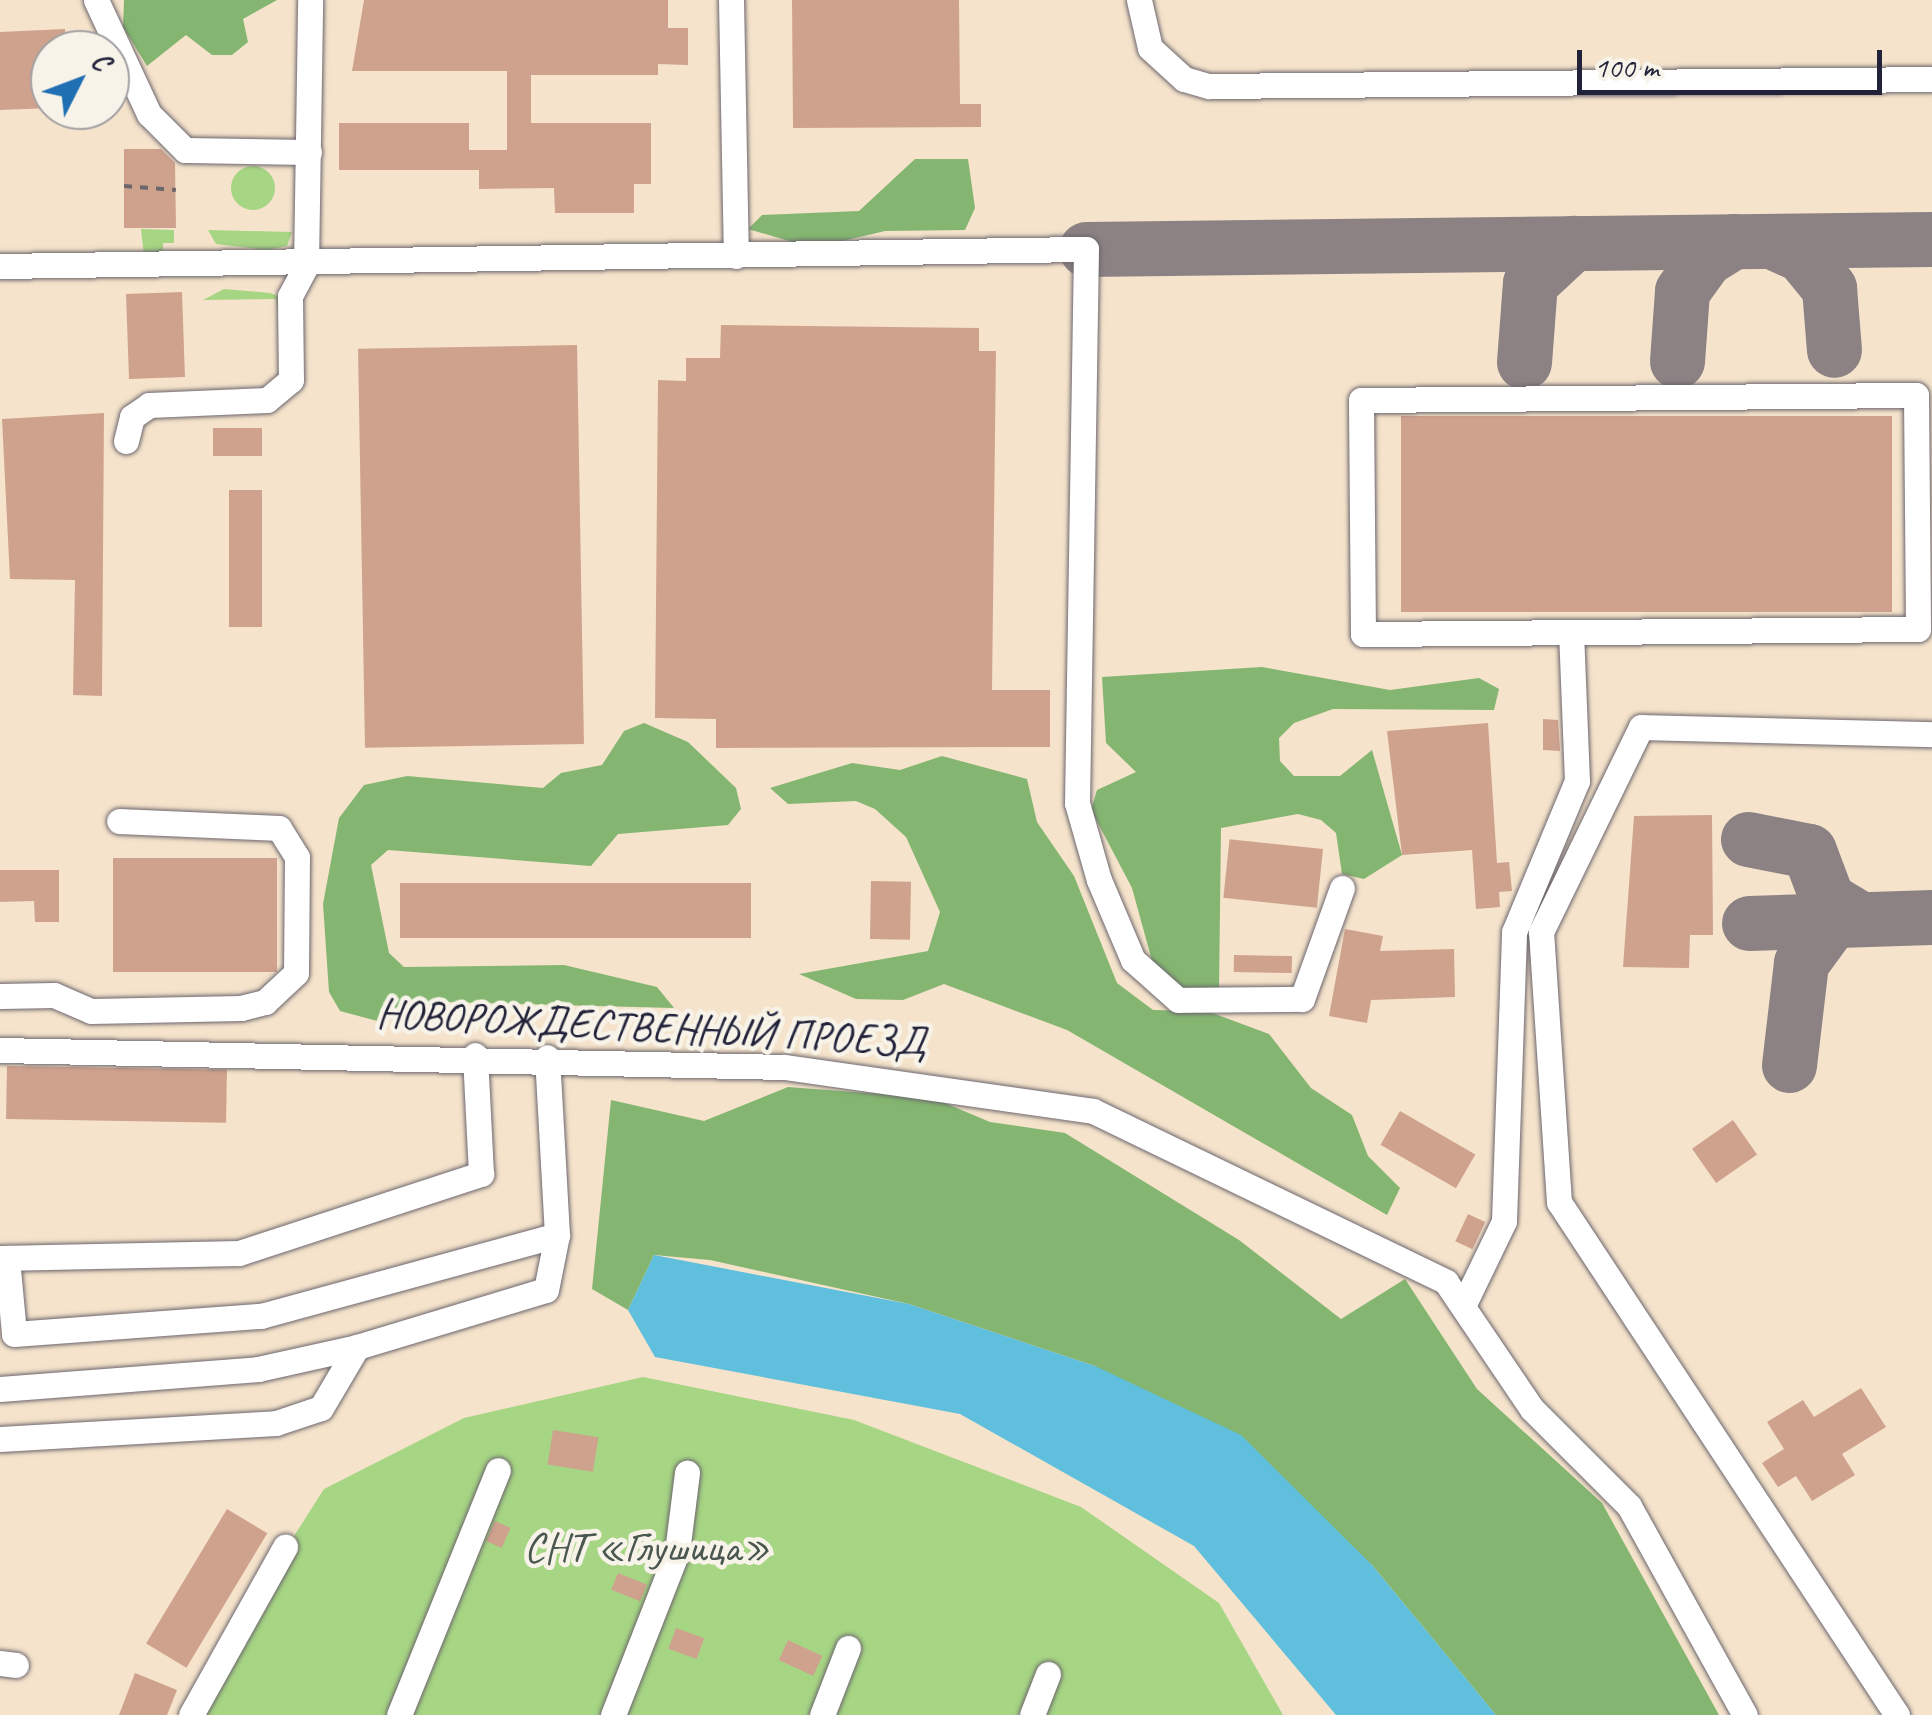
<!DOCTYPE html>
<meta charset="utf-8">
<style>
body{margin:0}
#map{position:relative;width:1932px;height:1715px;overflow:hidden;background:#f5e3cb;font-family:Caveat,sans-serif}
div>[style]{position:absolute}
.green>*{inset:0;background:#a6d583}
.round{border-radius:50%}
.forest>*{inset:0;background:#84b671}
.water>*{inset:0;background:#5fbfdd}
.taxiway>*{height:55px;margin:-27.5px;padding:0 27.5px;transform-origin:27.5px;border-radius:27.5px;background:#8c8283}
.building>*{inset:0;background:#cfa28e;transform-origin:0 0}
.path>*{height:4px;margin-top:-2px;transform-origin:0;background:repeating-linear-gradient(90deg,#6c666d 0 8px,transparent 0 16px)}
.roads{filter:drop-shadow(0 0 2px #6c666d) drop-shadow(0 0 2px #6c666d)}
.minor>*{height:25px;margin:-12.5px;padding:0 12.5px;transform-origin:12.5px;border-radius:12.5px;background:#fff}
span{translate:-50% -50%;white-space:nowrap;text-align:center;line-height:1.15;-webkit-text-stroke:9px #f7f3e8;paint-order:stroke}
.street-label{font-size:42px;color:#22223b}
.park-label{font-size:42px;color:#4a5851}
.north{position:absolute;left:30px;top:30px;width:100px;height:100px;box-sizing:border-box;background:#f7f3e8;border:2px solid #a29fa3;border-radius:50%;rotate:48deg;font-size:28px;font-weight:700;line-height:40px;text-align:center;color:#22223b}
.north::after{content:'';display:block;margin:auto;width:35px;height:45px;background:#1f6fb2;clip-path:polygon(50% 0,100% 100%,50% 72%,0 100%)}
.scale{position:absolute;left:1577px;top:50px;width:305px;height:45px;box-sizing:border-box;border:5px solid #22223b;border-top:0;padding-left:12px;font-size:30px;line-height:35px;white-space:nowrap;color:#22223b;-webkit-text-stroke:8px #f7f3e8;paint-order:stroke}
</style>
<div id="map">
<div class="green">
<div class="round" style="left:231px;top:166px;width:44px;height:44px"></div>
<div style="clip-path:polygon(141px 229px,174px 230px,174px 243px,163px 243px,163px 256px,144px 256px)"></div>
<div style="clip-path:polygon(208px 230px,292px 232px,287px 246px,267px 250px,216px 244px)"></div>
<div style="clip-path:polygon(224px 289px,270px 293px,278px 296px,278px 311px,276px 299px,203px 300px)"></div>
<div style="clip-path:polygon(643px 1377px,854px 1420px,1081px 1507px,1219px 1603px,1283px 1715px,180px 1715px,324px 1489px,464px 1418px)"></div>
</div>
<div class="forest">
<div style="clip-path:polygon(124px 0,277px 0,243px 19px,248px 42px,232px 55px,212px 55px,186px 35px,147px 66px,123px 27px)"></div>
<div style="clip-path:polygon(915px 159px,968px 159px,975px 208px,965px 230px,885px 231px,813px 248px,748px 229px,762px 215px,859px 211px)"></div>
<div style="clip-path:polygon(1262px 667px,1390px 690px,1479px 678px,1499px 689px,1494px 710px,1333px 709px,1294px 723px,1279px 738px,1280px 761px,1294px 776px,1340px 776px,1372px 750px,1402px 855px,1364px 879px,1342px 874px,1336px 833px,1321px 820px,1298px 814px,1221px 828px,1219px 989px,1178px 1000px,1154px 968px,1132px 888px,1091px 810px,1097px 790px,1136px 772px,1106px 743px,1102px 677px)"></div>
<div style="clip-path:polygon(644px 723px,688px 742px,736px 788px,741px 809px,728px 825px,618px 834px,591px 866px,388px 850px,371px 865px,389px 953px,404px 967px,564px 965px,657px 987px,674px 1008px,443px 1002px,381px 1022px,340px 1011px,329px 992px,323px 904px,339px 818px,364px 785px,407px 776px,543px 788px,561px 773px,602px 765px,624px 731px)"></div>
<div style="clip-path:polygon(942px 756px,1027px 779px,1037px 822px,1074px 876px,1117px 983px,1153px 1010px,1207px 1011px,1269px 1034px,1311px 1088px,1352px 1115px,1368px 1156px,1400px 1188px,1387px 1215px,1067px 1030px,944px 984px,903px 1000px,856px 999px,799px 974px,928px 951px,940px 912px,906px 837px,875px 809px,856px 801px,788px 804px,770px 788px,852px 763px,900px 770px)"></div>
<div style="clip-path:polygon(788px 1087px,933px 1098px,990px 1122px,1065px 1133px,1239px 1240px,1341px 1319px,1405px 1279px,1477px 1389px,1602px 1503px,1719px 1715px,1496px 1715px,1372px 1565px,1095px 1366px,909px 1304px,710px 1260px,654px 1255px,628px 1310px,592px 1289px,611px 1100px,704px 1121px)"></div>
</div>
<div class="water">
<div style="clip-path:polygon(654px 1255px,909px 1304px,1095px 1366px,1241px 1435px,1372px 1565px,1496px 1715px,1336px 1715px,1194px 1546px,960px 1414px,655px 1357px,628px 1310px)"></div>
</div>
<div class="taxiway">
<div style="left:1771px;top:241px;width:34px;rotate:24deg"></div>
<div style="left:1802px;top:255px;width:43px;rotate:50.7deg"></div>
<div style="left:1829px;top:288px;width:62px;rotate:85.4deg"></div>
<div style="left:1086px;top:249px;width:846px;rotate:-0.68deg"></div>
<div style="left:1677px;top:361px;width:70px;rotate:-85.9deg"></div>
<div style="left:1682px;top:291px;width:39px;rotate:-54deg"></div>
<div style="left:1705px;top:259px;width:34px;rotate:-32deg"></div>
<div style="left:1524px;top:362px;width:79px;rotate:-85.7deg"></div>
<div style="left:1530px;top:283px;width:59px;rotate:-42.9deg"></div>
<div style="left:1748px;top:839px;width:62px;rotate:11.1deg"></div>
<div style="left:1809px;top:851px;width:51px;rotate:69.4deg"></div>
<div style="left:1827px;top:899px;width:35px;rotate:31deg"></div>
<div style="left:1749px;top:923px;width:183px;rotate:-1.9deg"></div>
<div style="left:1789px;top:1065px;width:103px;rotate:-83.3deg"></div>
<div style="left:1801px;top:963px;width:51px;rotate:-53.8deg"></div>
</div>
<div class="building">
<div style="clip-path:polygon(364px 0,668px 0,668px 28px,688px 28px,688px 65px,658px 64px,658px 75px,531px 75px,531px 123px,651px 123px,651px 184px,634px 184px,634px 213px,555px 213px,554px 188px,479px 189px,479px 170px,339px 170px,339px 123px,469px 123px,469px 150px,507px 150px,507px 71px,352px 71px)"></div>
<div style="clip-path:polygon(792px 0,959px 0,960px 104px,981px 104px,981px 127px,793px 128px)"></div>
<div style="clip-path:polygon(65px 29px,66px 50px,50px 50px,50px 108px,0 110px,0 32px)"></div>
<div style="clip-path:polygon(124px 149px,161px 149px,175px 163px,176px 228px,124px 228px)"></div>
<div style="left:182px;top:292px;width:85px;height:56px;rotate:88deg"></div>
<div style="clip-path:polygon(721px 325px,979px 328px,979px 351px,996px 351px,992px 690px,1050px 690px,1050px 747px,716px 748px,716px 719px,655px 718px,658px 380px,686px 381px,686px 358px,720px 358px)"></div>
<div style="left:577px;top:345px;width:399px;height:219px;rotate:89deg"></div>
<div style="clip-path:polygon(104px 413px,102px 696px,73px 695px,75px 580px,10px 579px,2px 419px)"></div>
<div style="left:1401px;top:416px;width:491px;height:196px"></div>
<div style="left:213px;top:428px;width:49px;height:28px"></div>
<div style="left:229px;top:490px;width:33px;height:137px"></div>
<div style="clip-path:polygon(1543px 719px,1558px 720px,1560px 751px,1543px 750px)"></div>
<div style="clip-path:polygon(1488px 723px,1497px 863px,1509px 862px,1512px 891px,1499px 892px,1500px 907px,1476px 909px,1472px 850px,1402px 855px,1387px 731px)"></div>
<div style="clip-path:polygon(1712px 815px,1713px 935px,1690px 935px,1689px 968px,1623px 967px,1634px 816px)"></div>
<div style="left:1323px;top:849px;width:59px;height:94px;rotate:96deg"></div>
<div style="left:113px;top:858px;width:164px;height:114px"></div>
<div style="clip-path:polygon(0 870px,59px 870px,59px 922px,35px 922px,34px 901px,0 902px)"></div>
<div style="left:871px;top:881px;width:40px;height:58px;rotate:1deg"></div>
<div style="left:400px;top:883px;width:351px;height:55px"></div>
<div style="clip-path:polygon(1345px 929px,1383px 936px,1380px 951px,1454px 949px,1455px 997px,1371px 1000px,1367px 1023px,1329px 1016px)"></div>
<div style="left:1234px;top:955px;width:58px;height:17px;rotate:1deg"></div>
<div style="left:7px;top:1066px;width:220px;height:53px;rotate:1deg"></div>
<div style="left:1400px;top:1111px;width:87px;height:39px;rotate:30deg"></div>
<div style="left:1733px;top:1120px;width:42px;height:50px;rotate:55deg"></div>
<div style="left:1468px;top:1214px;width:19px;height:30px;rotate:25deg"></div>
<div style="clip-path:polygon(1861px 1388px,1886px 1427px,1842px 1454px,1855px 1475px,1812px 1501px,1796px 1476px,1778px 1487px,1762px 1463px,1784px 1449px,1767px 1422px,1803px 1400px,1814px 1417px)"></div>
<div style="left:553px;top:1430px;width:46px;height:35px;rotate:9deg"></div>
<div style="left:227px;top:1509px;width:47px;height:157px;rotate:31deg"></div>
<div style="left:495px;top:1521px;width:17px;height:22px;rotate:24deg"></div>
<div style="left:618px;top:1573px;width:31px;height:18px;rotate:22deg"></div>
<div style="left:676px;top:1628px;width:30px;height:22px;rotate:20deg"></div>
<div style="left:788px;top:1640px;width:38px;height:22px;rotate:25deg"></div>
<div style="clip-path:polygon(135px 1673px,177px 1690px,167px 1715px,119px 1715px)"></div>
</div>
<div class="path">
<div style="left:124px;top:186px;width:52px;rotate:4.4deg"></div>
</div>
<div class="roads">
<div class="minor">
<div style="left:96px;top:0;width:126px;rotate:65.1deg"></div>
<div style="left:149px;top:114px;width:51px;rotate:45deg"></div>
<div style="left:185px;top:150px;width:124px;rotate:0.9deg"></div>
<div style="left:731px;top:0;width:256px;rotate:88.9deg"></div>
<div style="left:1139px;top:0;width:49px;rotate:77.1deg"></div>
<div style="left:1150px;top:48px;width:46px;rotate:42.4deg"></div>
<div style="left:1184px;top:79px;width:26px;rotate:16deg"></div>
<div style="left:1209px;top:86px;width:723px;rotate:-0.55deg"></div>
<div style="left:0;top:266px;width:1086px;rotate:-0.9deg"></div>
<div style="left:1086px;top:249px;width:554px;rotate:90.93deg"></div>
<div style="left:1077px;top:803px;width:80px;rotate:74.1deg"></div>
<div style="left:1099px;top:880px;width:87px;rotate:67deg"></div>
<div style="left:1133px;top:960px;width:60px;rotate:41.6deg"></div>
<div style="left:1178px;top:1000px;width:124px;rotate:-0.5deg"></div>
<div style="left:1302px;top:999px;width:118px;rotate:-70.2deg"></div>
<div style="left:1916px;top:395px;width:234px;rotate:89.5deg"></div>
<div style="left:1918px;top:629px;width:555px;rotate:179.48deg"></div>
<div style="left:1363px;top:634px;width:234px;rotate:-90.5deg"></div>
<div style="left:1361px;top:400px;width:555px;rotate:-0.52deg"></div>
<div style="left:126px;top:441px;width:25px;rotate:-76deg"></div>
<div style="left:132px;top:417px;width:21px;rotate:-35deg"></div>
<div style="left:149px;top:405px;width:118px;rotate:-2.4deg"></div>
<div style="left:267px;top:400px;width:31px;rotate:-40deg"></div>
<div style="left:291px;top:380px;width:84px;rotate:-90.7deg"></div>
<div style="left:290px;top:296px;width:34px;rotate:-62deg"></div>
<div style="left:306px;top:266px;width:266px;rotate:-89.1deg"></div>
<div style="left:0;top:996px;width:54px;rotate:-1.1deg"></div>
<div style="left:54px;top:995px;width:40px;rotate:23.4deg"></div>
<div style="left:91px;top:1011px;width:150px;rotate:-1.1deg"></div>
<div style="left:241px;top:1008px;width:25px;rotate:-14deg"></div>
<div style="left:265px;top:1002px;width:42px;rotate:-43.1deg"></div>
<div style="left:296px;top:973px;width:116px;rotate:-89.5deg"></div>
<div style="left:297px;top:857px;width:34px;rotate:-122deg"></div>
<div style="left:279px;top:828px;width:160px;rotate:-177.5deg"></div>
<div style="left:0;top:1050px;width:784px;rotate:1.24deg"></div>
<div style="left:784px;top:1067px;width:312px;rotate:8.1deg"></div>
<div style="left:1093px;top:1111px;width:392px;rotate:25.8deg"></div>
<div style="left:1446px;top:1282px;width:153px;rotate:55.9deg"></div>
<div style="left:1532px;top:1409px;width:137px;rotate:45deg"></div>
<div style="left:1629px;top:1506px;width:239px;rotate:61deg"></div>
<div style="left:0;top:1258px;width:239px;rotate:-1.2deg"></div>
<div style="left:239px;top:1253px;width:255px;rotate:-18.1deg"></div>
<div style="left:481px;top:1174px;width:119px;rotate:-92.9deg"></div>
<div style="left:7px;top:1258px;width:76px;rotate:84.7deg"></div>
<div style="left:14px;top:1334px;width:248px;rotate:-4.2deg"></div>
<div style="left:261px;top:1316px;width:307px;rotate:-15.3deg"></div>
<div style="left:557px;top:1235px;width:178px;rotate:-93.2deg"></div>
<div style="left:1463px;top:1306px;width:94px;rotate:-64.2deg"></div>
<div style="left:1504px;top:1221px;width:289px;rotate:-88deg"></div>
<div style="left:1514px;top:932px;width:164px;rotate:-67.4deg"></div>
<div style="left:1577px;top:781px;width:149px;rotate:-92.3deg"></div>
<div style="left:0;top:1389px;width:259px;rotate:-4.4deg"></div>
<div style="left:258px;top:1369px;width:101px;rotate:-12.5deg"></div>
<div style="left:0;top:1439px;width:276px;rotate:-3.3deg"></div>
<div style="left:276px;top:1423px;width:47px;rotate:-18.4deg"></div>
<div style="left:321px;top:1408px;width:71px;rotate:-59.5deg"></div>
<div style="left:357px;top:1347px;width:197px;rotate:-16.8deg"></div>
<div style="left:546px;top:1290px;width:56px;rotate:-78.7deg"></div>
<div style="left:0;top:1663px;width:16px;rotate:7deg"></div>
<div style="left:191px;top:1715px;width:193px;rotate:-60.8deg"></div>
<div style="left:399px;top:1715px;width:264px;rotate:-68deg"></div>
<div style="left:613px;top:1715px;width:175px;rotate:-68.6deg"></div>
<div style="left:677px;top:1552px;width:80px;rotate:-82.8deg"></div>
<div style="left:822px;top:1715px;width:72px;rotate:-68.8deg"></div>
<div style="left:1032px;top:1715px;width:44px;rotate:-68.7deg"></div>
<div style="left:1897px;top:1715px;width:614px;rotate:-123.38deg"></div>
<div style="left:1559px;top:1202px;width:271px;rotate:-93.8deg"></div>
<div style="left:1541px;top:932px;width:228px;rotate:-64deg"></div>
<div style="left:1641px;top:727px;width:291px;rotate:1.4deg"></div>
</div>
</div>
<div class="street-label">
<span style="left:651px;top:1028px;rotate:3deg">НОВОРОЖДЕСТВЕННЫЙ ПРОЕЗД</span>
</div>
<div class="park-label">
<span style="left:647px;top:1548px">СНТ «Глушица»</span>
</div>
<div class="north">С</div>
<div class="scale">100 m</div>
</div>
